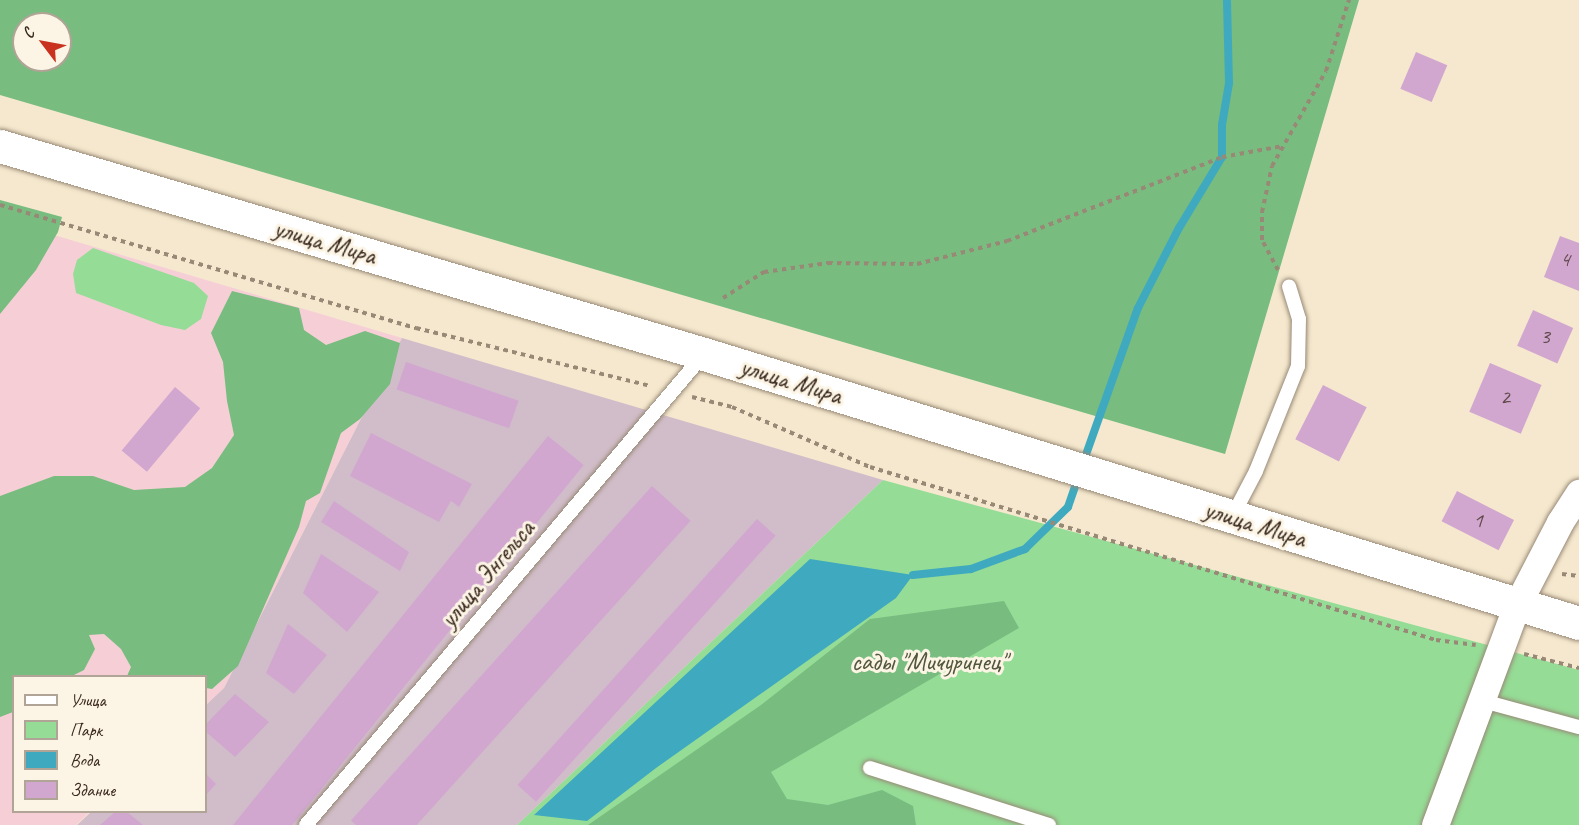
<!DOCTYPE html>
<meta charset="utf-8">
<style>
body{margin:0}
#map{position:relative;width:1579px;height:825px;overflow:hidden;background:#f5e8ce;font-family:Caveat,sans-serif}
div>[style]{position:absolute}
.built>*{inset:0;background:#f6cfd6}
.industrial>*{inset:0;background:#d1bdc9}
.green>*{inset:0;background:#95dc96}
.forest>*{inset:0;background:#78bc7f}
.water>*{inset:0;background:#3faabf}
.stream>*{height:8px;margin:-4px;padding:0 4px;transform-origin:4px;border-radius:4px;background:#3faabf}
.building>*{inset:0;background:#d1a7d0;transform-origin:0 0}
.path>*{height:4px;margin-top:-2px;transform-origin:0;background:repeating-linear-gradient(90deg,#988976 0 4.5px,transparent 0 9px)}
.roads{filter:drop-shadow(0 0 2px #988976) drop-shadow(0 0 2px #988976)}
.lane>*{height:14px;margin:-7px;padding:0 7px;transform-origin:7px;border-radius:7px;background:#fff}
.street>*{height:27px;margin:-13.5px;padding:0 13.5px;transform-origin:13.5px;border-radius:13.5px;background:#fff}
.primary>*{height:33px;margin:-16.5px;padding:0 16.5px;transform-origin:16.5px;border-radius:16.5px;background:#fff}
span{translate:-50% -50%;white-space:nowrap;text-align:center;line-height:1.15;-webkit-text-stroke:6px #fcf5e5;paint-order:stroke}
.number-label{font-size:22px;color:#60494a}
.number-label span{-webkit-text-stroke-width:0}
.street-label{font-size:26px;color:#3b2a1e}
.park-label{font-size:26px;color:#52563c}
.legend{position:absolute;left:12px;top:675px;width:195px;height:138px;box-sizing:border-box;background:#fcf5e5;border:2px solid #afa495;margin:0;padding:8px 10px;list-style:none;font-size:18px;color:#3b2a1e}
.legend li{display:flex;align-items:center;gap:12px;height:30px}
.legend b{width:30px;border:2px solid #afa495}
.north{position:absolute;left:12px;top:12px;width:60px;height:60px;box-sizing:border-box;background:#fcf5e5;border:2px solid #afa495;border-radius:50%;rotate:302deg;font-size:16px;font-weight:700;line-height:24px;text-align:center;color:#3b2a1e}
.north::after{content:'';display:block;margin:auto;width:21px;height:27px;background:#c8321e;clip-path:polygon(50% 0,100% 100%,50% 72%,0 100%)}
</style>
<div id="map">
<div class="built">
<div style="clip-path:polygon(0 219px,402px 338px,224px 688px,206px 705px,206px 676px,14px 676px,14px 812px,90px 812px,76px 825px,0 825px)"></div>
</div>
<div class="industrial">
<div style="clip-path:polygon(402px 338px,883px 480px,517px 825px,77px 825px,91px 812px,206px 812px,206px 705px,224px 688px)"></div>
</div>
<div class="green">
<div style="clip-path:polygon(93px 248px,194px 283px,208px 296px,201px 319px,185px 330px,161px 325px,76px 293px,73px 274px,77px 260px)"></div>
<div style="clip-path:polygon(883px 480px,1579px 670px,1579px 825px,517px 825px)"></div>
</div>
<div class="forest">
<div style="clip-path:polygon(evenodd,0 0,1359px 0,1225px 454px,0 95px,0 0,24px 24px,60px 24px,60px 60px,24px 60px,24px 24px)"></div>
<div style="clip-path:polygon(0 200px,62px 217px,58px 232px,36px 270px,0 314px)"></div>
<div style="clip-path:polygon(232px 291px,299px 308px,304px 330px,326px 345px,365px 331px,400px 343px,390px 384px,360px 419px,341px 433px,320px 493px,306px 501px,299px 527px,238px 666px,212px 689px,206px 688px,206px 676px,127px 676px,131px 667px,121px 649px,104px 634px,89px 635px,95px 649px,84px 670px,72px 676px,14px 676px,13px 712px,0 717px,0 496px,54px 476px,93px 476px,134px 490px,185px 487px,212px 468px,234px 435px,227px 401px,223px 362px,211px 333px)"></div>
<div style="clip-path:polygon(1004px 601px,1019px 628px,771px 772px,787px 799px,828px 805px,882px 790px,913px 806px,916px 825px,588px 825px,761px 705px,870px 619px)"></div>
</div>
<div class="water">
<div style="clip-path:polygon(810px 559px,913px 575px,896px 598px,656px 768px,587px 821px,534px 815px)"></div>
</div>
<div class="stream">
<div style="left:1083px;top:463px;width:164px;rotate:-70.5deg"></div>
<div style="left:1138px;top:308px;width:90px;rotate:-62.9deg"></div>
<div style="left:1179px;top:228px;width:83px;rotate:-58.8deg"></div>
<div style="left:1222px;top:157px;width:32px;rotate:-90deg"></div>
<div style="left:1222px;top:125px;width:43px;rotate:-80.5deg"></div>
<div style="left:1229px;top:83px;width:83px;rotate:-91.4deg"></div>
<div style="left:913px;top:575px;width:58px;rotate:-5.9deg"></div>
<div style="left:971px;top:569px;width:58px;rotate:-20.3deg"></div>
<div style="left:1025px;top:549px;width:60px;rotate:-44.3deg"></div>
<div style="left:1068px;top:507px;width:34px;rotate:-71deg"></div>
</div>
<div class="building">
<div style="left:1416px;top:52px;width:34px;height:40px;rotate:23deg"></div>
<div style="clip-path:polygon(1560px 236px,1579px 243px,1579px 291px,1544px 277px)"></div>
<div style="left:1533px;top:310px;width:44px;height:39px;rotate:24deg"></div>
<div style="left:406px;top:362px;width:119px;height:29px;rotate:19deg"></div>
<div style="left:1490px;top:363px;width:56px;height:53px;rotate:23deg"></div>
<div style="left:1323px;top:385px;width:49px;height:61px;rotate:27deg"></div>
<div style="left:175px;top:387px;width:33px;height:83px;rotate:40deg"></div>
<div style="clip-path:polygon(371px 433px,472px 484px,459px 507px,451px 501px,439px 522px,350px 476px)"></div>
<div style="left:548px;top:436px;width:46px;height:506px;rotate:39deg"></div>
<div style="left:652px;top:486px;width:52px;height:450px;rotate:42deg"></div>
<div style="left:1457px;top:491px;width:64px;height:34px;rotate:27deg"></div>
<div style="clip-path:polygon(334px 501px,409px 552px,400px 571px,321px 522px)"></div>
<div style="left:757px;top:519px;width:25px;height:358px;rotate:42deg"></div>
<div style="clip-path:polygon(321px 554px,379px 592px,347px 632px,303px 593px)"></div>
<div style="clip-path:polygon(288px 624px,327px 655px,294px 694px,266px 673px)"></div>
<div style="clip-path:polygon(235px 694px,269px 722px,235px 757px,206px 732px,206px 724px)"></div>
<div style="clip-path:polygon(206px 774px,216px 784px,206px 795px)"></div>
<div style="clip-path:polygon(115px 812px,127px 812px,143px 825px,100px 825px)"></div>
</div>
<div class="path">
<div style="left:0;top:205px;width:434px;rotate:16.5deg"></div>
<div style="left:416px;top:328px;width:241px;rotate:13.9deg"></div>
<div style="left:1278px;top:270px;width:34px;rotate:-118deg"></div>
<div style="left:1262px;top:240px;width:28px;rotate:-90deg"></div>
<div style="left:1262px;top:212px;width:47px;rotate:-77.7deg"></div>
<div style="left:1272px;top:166px;width:109px;rotate:-60.4deg"></div>
<div style="left:1326px;top:71px;width:75px;rotate:-72.1deg"></div>
<div style="left:723px;top:298px;width:49px;rotate:-32.4deg"></div>
<div style="left:764px;top:272px;width:65px;rotate:-8deg"></div>
<div style="left:828px;top:263px;width:89px;rotate:0.6deg"></div>
<div style="left:917px;top:264px;width:93px;rotate:-14.3deg"></div>
<div style="left:1007px;top:241px;width:231px;rotate:-21.3deg"></div>
<div style="left:1222px;top:157px;width:62px;rotate:-10.2deg"></div>
<div style="left:692px;top:397px;width:41px;rotate:14deg"></div>
<div style="left:732px;top:407px;width:150px;rotate:23.5deg"></div>
<div style="left:870px;top:467px;width:592px;rotate:17deg"></div>
<div style="left:1436px;top:640px;width:40px;rotate:7.1deg"></div>
<div style="left:1562px;top:574px;width:17px;rotate:7deg"></div>
<div style="left:1524px;top:654px;width:57px;rotate:14.3deg"></div>
</div>
<div class="roads">
<div class="lane">
<div style="left:1232px;top:517px;width:52px;rotate:-62.4deg"></div>
<div style="left:1256px;top:471px;width:113px;rotate:-68.2deg"></div>
<div style="left:1298px;top:366px;width:47px;rotate:-88.8deg"></div>
<div style="left:1299px;top:319px;width:34px;rotate:-107deg"></div>
<div style="left:1483px;top:701px;width:99px;rotate:15.2deg"></div>
<div style="left:870px;top:768px;width:188px;rotate:17.7deg"></div>
<div style="left:306px;top:825px;width:617px;rotate:-49.8deg"></div>
</div>
<div class="street">
<div style="left:1435px;top:825px;width:235px;rotate:-69.6deg"></div>
<div style="left:1517px;top:605px;width:93px;rotate:-62.6deg"></div>
<div style="left:1560px;top:522px;width:35px;rotate:-57deg"></div>
</div>
<div class="primary">
<div style="left:0;top:146px;width:734px;rotate:16.46deg"></div>
<div style="left:704px;top:354px;width:915px;rotate:17.09deg"></div>
</div>
</div>
<div class="number-label">
<span style="left:1565px;top:260px">4</span>
<span style="left:1545px;top:337px">3</span>
<span style="left:1505px;top:398px">2</span>
<span style="left:1478px;top:521px">1</span>
</div>
<div class="street-label">
<span style="left:325px;top:242px;rotate:16deg">улица Мира</span>
<span style="left:791px;top:381px;rotate:17deg">улица Мира</span>
<span style="left:1255px;top:524px;rotate:17deg">улица Мира</span>
<span style="left:487px;top:574px;rotate:-50deg">улица Энгельса</span>
</div>
<div class="park-label">
<span style="left:929px;top:662px">сады "Мичуринец"</span>
</div>
<ul class="legend">
<li><b style="height:8px;background:#fff"></b>Улица</li>
<li><b style="height:16px;background:#95dc96"></b>Парк</li>
<li><b style="height:16px;background:#3faabf"></b>Вода</li>
<li><b style="height:16px;background:#d1a7d0"></b>Здание</li>
</ul>
<div class="north">С</div>
</div>
